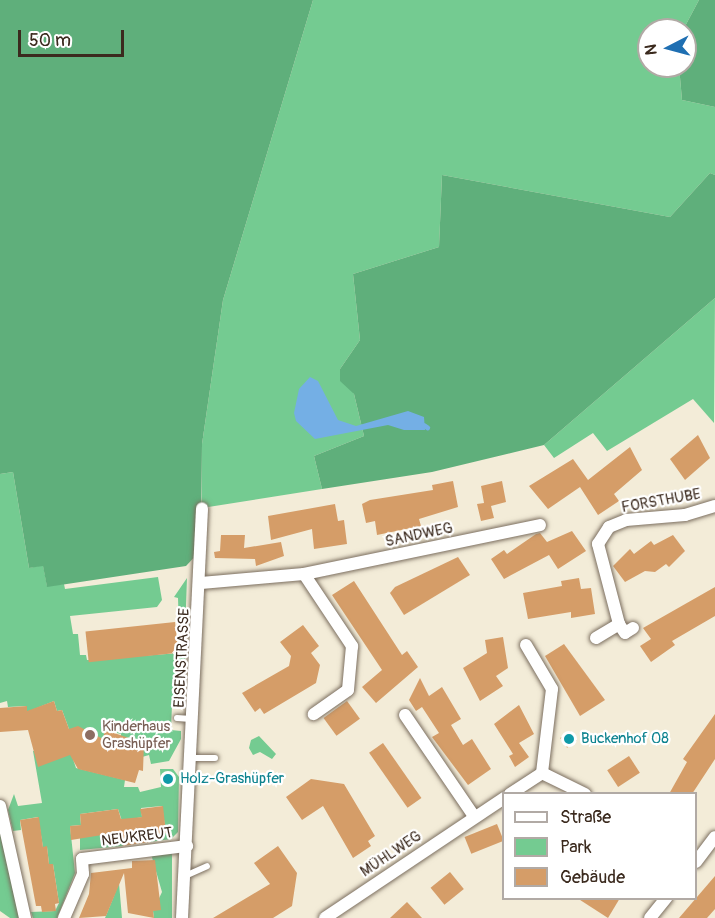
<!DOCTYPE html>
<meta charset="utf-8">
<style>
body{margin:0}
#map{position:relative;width:715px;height:918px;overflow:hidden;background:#f3ecd8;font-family:Pangolin,sans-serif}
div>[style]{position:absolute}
.green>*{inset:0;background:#74cb91}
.forest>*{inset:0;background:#5faf7b}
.water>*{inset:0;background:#74afe5}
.stream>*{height:4.5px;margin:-2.25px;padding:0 2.25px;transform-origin:2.25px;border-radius:2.25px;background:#74afe5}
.building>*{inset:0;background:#d59d68;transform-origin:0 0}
.roads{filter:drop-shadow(0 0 2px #7b6e5f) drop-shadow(0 0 2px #7b6e5f)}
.lane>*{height:6px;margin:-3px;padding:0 3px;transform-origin:3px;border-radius:3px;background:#fff}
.street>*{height:12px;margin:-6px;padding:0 6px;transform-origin:6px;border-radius:6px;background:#fff}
.dots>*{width:16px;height:16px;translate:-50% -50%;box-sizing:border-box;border:3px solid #fff;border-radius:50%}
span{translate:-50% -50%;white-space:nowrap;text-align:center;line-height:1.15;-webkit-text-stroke:4.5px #fff;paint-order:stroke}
.street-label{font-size:15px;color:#3b2a1e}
.education-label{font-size:15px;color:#785e54}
.left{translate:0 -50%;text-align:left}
.culture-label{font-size:15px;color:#0d838f}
.legend{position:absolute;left:502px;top:792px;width:195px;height:108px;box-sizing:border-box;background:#fff;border:2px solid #b1aaa5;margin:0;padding:8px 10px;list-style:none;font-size:18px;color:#3b2a1e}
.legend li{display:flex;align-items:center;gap:12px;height:30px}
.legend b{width:30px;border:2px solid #b1aaa5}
.north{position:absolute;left:637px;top:18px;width:60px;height:60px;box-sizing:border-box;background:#fff;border:2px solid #b1aaa5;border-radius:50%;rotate:264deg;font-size:16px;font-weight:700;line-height:24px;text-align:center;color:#3b2a1e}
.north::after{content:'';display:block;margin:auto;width:21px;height:27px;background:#1f6fb2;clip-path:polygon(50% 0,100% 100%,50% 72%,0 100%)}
.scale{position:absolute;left:18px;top:30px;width:106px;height:27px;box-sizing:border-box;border:3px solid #3b2a1e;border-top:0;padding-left:8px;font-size:18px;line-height:21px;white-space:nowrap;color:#3b2a1e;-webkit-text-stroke:4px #fff;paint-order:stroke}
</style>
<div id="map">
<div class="green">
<div style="clip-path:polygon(313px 0,699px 0,683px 30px,649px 30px,649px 66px,679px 66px,682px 100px,715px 107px,715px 175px,710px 173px,670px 217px,442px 175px,439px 247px,353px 274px,360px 340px,340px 369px,354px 394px,364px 436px,314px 456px,322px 489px,202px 508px,202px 444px,223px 300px)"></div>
<div style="clip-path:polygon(715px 298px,714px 423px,693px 399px,607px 451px,593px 433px,554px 458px,544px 445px)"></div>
<div style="clip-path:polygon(13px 472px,29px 568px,43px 565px,47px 586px,64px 584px,65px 589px,158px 577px,162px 600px,157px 607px,70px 616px,73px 634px,78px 634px,80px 655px,86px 655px,87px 660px,180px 653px,179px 644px,186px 640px,184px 683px,180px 683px,182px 705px,172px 705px,171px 730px,181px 731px,181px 739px,169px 761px,151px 764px,149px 755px,142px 757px,144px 743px,120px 741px,121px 734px,105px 730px,103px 739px,69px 729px,62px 710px,57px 711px,54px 701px,27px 712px,26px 706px,8px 707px,7px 701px,0 703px,0 474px)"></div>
<div style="clip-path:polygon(187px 578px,185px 632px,183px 633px,179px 631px,178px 598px,174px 597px)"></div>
<div style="clip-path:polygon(259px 736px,276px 754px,272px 759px,260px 752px,253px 755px,249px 748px,251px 740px)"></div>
<div style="clip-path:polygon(69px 747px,76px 768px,125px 780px,124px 787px,138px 787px,140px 792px,161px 787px,160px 769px,173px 769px,179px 777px,178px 832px,171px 839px,150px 842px,144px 836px,166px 833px,162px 806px,141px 808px,142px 817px,122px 821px,118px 809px,80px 814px,81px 825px,70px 826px,75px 873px,57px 918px,33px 918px,31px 912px,55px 911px,59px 903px,53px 864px,49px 864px,47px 847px,43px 847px,38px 817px,20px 820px,21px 830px,13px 831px,8px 810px,14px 794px,18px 806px,42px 803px,33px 751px)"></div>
<div style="clip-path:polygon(0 819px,21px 918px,10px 918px,0 911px)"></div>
<div style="clip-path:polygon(121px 831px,127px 839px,122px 840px,123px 846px,80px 850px,80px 837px)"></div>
<div style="clip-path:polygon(172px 853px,172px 918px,154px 918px,153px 911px,162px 892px,151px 854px)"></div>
<div style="clip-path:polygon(119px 883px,122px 918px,105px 918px,112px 901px)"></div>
</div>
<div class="forest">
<div style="clip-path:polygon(0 0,313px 0,223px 300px,202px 444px,201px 550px,186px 566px,47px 587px,43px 566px,29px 568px,13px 472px,0 474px)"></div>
<div style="clip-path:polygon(699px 0,715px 0,715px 107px,682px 100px,679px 66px,685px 66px,683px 30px)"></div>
<div style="clip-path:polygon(710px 173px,715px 175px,715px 298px,544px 445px,432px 472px,322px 489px,314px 456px,364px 436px,354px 394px,340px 381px,340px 369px,360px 340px,353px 274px,439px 247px,442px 175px,670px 217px)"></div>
</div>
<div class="water">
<div style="clip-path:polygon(310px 377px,318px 381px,338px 420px,356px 426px,408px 411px,424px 417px,425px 430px,404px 430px,388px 425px,315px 439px,296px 421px,294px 413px,299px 389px)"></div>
</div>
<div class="stream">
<div style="left:424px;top:425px;width:4px;rotate:34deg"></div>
</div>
<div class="building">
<div style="clip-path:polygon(698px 435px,710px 458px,685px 480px,670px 459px)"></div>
<div style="clip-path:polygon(630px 447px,642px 470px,614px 494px,619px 501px,598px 515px,580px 487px,548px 509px,529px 486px,573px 459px,588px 480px)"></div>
<div style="clip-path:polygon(453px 481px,458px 507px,419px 519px,421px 526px,377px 535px,375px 521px,366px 523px,362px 504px,370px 500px,433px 490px,432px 485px)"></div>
<div style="clip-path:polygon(502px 481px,506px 502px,491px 506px,494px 518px,481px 521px,477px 504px,484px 503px,481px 486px)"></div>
<div style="clip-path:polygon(335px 504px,338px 521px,344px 520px,347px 544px,314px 549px,312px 529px,271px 540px,268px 516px)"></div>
<div style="clip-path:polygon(572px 531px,586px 551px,558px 569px,549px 555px,504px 579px,491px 559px,504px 550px,507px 554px,536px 534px,540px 533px,547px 542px)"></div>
<div style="clip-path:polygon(221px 535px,245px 535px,244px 548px,281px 542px,284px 556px,256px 566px,255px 559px,215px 558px,214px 552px,220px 551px)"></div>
<div style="clip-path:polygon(673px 535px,685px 551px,669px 567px,666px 564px,655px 572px,645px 571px,625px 582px,613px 566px,630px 549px,634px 554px,651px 541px,654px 545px)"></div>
<div style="clip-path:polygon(458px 557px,470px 575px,404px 615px,390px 593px,395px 587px)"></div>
<div style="clip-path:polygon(579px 578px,581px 589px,591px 588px,595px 614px,571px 618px,571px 612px,528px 619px,523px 593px,562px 586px,561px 581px)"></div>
<div style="clip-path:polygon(354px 581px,402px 655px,407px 651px,418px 667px,376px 703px,362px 687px,382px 670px,332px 595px)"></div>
<div style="clip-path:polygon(715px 587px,715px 616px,672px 641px,675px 645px,651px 662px,640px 646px,651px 639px,643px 628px)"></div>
<div style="left:175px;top:622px;width:31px;height:90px;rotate:84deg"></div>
<div style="clip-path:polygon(303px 625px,319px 646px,311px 653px,320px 665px,316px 683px,264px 714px,260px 708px,255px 712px,242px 693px,289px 666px,291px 656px,280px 642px)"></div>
<div style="clip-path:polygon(503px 637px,508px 668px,496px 676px,503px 686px,480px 701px,463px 668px,487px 653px,485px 640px)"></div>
<div style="clip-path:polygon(564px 644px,605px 700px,580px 716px,545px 656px)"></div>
<div style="clip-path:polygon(420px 678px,429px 696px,442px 687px,461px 719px,451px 725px,463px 745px,472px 739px,491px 769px,468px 785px,432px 737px,439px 733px,422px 707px,416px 711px,409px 700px)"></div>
<div style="clip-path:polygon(54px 701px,57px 711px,62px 710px,69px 729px,78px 726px,103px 739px,105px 730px,144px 743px,143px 771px,139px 770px,135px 783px,78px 769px,70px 755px,38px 767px,28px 730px,0 732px,0 708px,27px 706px,27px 711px)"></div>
<div style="left:347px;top:701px;width:22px;height:29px;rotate:54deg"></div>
<div style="clip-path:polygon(519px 705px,534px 734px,519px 743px,529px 757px,515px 767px,509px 756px,513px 754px,494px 724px)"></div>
<div style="clip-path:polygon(715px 714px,715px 759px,692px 794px,669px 794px,687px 762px,683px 759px)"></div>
<div style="left:570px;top:731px;width:12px;height:12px;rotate:55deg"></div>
<div style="left:383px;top:743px;width:67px;height:17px;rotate:55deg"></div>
<div style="left:629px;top:756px;width:20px;height:26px;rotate:57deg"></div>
<div style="clip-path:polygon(311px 779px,344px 784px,375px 836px,368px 841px,371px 846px,353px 858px,323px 806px,302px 820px,286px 797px)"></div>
<div style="clip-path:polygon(163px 806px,166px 833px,149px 835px,150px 842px,123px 846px,121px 832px,71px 840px,70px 826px,81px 825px,80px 814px,118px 809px,121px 819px,142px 817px,140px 809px)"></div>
<div style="clip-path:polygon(39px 817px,43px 847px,47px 846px,49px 864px,53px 864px,59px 903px,55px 904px,56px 911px,42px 912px,41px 906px,36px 906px,20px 820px)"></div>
<div style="left:497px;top:824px;width:18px;height:35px;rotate:68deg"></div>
<div style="clip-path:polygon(278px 846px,297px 873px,292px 906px,273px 918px,213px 918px,270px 884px,254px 863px)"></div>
<div style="clip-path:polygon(155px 860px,161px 910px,153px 911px,154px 918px,128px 913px,124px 873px,106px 916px,79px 918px,89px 894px,91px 873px,132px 868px,132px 861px)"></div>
<div style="left:450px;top:872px;width:22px;height:25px;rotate:51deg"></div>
<div style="clip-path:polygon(715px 876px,715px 909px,707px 918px,679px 918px)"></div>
<div style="clip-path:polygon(577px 898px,620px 898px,608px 918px)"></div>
<div style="clip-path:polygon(407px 902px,422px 918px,390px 918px)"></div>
</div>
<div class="roads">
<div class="lane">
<div style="left:177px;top:718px;width:14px;rotate:4deg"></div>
<div style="left:191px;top:758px;width:24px"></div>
<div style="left:185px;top:876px;width:24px;rotate:-24deg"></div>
</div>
<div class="street">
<div style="left:304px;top:574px;width:87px;rotate:56.3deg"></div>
<div style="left:352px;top:646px;width:44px;rotate:95.2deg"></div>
<div style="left:348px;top:690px;width:42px;rotate:144.8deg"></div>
<div style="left:201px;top:583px;width:103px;rotate:-5deg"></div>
<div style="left:304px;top:574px;width:241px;rotate:-11.7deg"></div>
<div style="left:633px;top:628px;width:9px;rotate:148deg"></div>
<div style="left:625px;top:633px;width:11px;rotate:-124deg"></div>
<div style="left:619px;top:624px;width:83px;rotate:-104.7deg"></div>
<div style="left:598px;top:544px;width:20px;rotate:-57deg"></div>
<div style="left:609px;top:527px;width:18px;rotate:-22deg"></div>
<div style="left:626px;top:520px;width:59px;rotate:-4.8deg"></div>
<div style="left:685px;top:515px;width:31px;rotate:-17deg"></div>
<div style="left:596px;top:638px;width:27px;rotate:-31deg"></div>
<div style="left:526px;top:645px;width:51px;rotate:59.4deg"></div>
<div style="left:552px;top:689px;width:85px;rotate:96.8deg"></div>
<div style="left:405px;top:715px;width:122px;rotate:55.7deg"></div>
<div style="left:510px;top:794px;width:38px;rotate:-33deg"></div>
<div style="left:542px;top:773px;width:48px;rotate:26deg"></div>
<div style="left:0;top:806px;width:115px;rotate:77.4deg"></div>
<div style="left:696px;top:862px;width:31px;rotate:-53deg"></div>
<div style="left:64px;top:918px;width:48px;rotate:-66.6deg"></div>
<div style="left:83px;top:874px;width:15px;rotate:-94deg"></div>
<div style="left:82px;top:859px;width:106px;rotate:-7.1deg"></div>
<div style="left:182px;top:918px;width:410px;rotate:-87.2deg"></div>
<div style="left:325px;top:918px;width:216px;rotate:-33.8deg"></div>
<div style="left:650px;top:918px;width:26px;rotate:-51deg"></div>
</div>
</div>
<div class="dots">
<div style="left:90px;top:735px;background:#8d6e63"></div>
<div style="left:569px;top:739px;background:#0f9aa8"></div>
<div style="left:168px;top:779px;background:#0f9aa8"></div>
</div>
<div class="street-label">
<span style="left:661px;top:501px;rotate:-10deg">FORSTHUBE</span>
<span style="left:419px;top:535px;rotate:-12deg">SANDWEG</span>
<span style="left:182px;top:658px;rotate:-87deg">EISENSTRASSE</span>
<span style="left:137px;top:837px;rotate:-7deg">NEUKREUT</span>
<span style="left:391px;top:854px;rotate:-34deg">MÜHLWEG</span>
</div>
<div class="education-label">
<span class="left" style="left:102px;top:735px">Kinderhaus<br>Grashüpfer</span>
</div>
<div class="culture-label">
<span class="left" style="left:581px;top:739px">Buckenhof 08</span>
<span class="left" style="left:180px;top:779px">Holz-Grashüpfer</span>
</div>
<ul class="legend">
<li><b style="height:8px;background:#fff"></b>Straße</li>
<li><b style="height:16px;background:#74cb91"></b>Park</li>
<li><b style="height:16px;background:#d59d68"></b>Gebäude</li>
</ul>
<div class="north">N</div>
<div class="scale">50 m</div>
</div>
